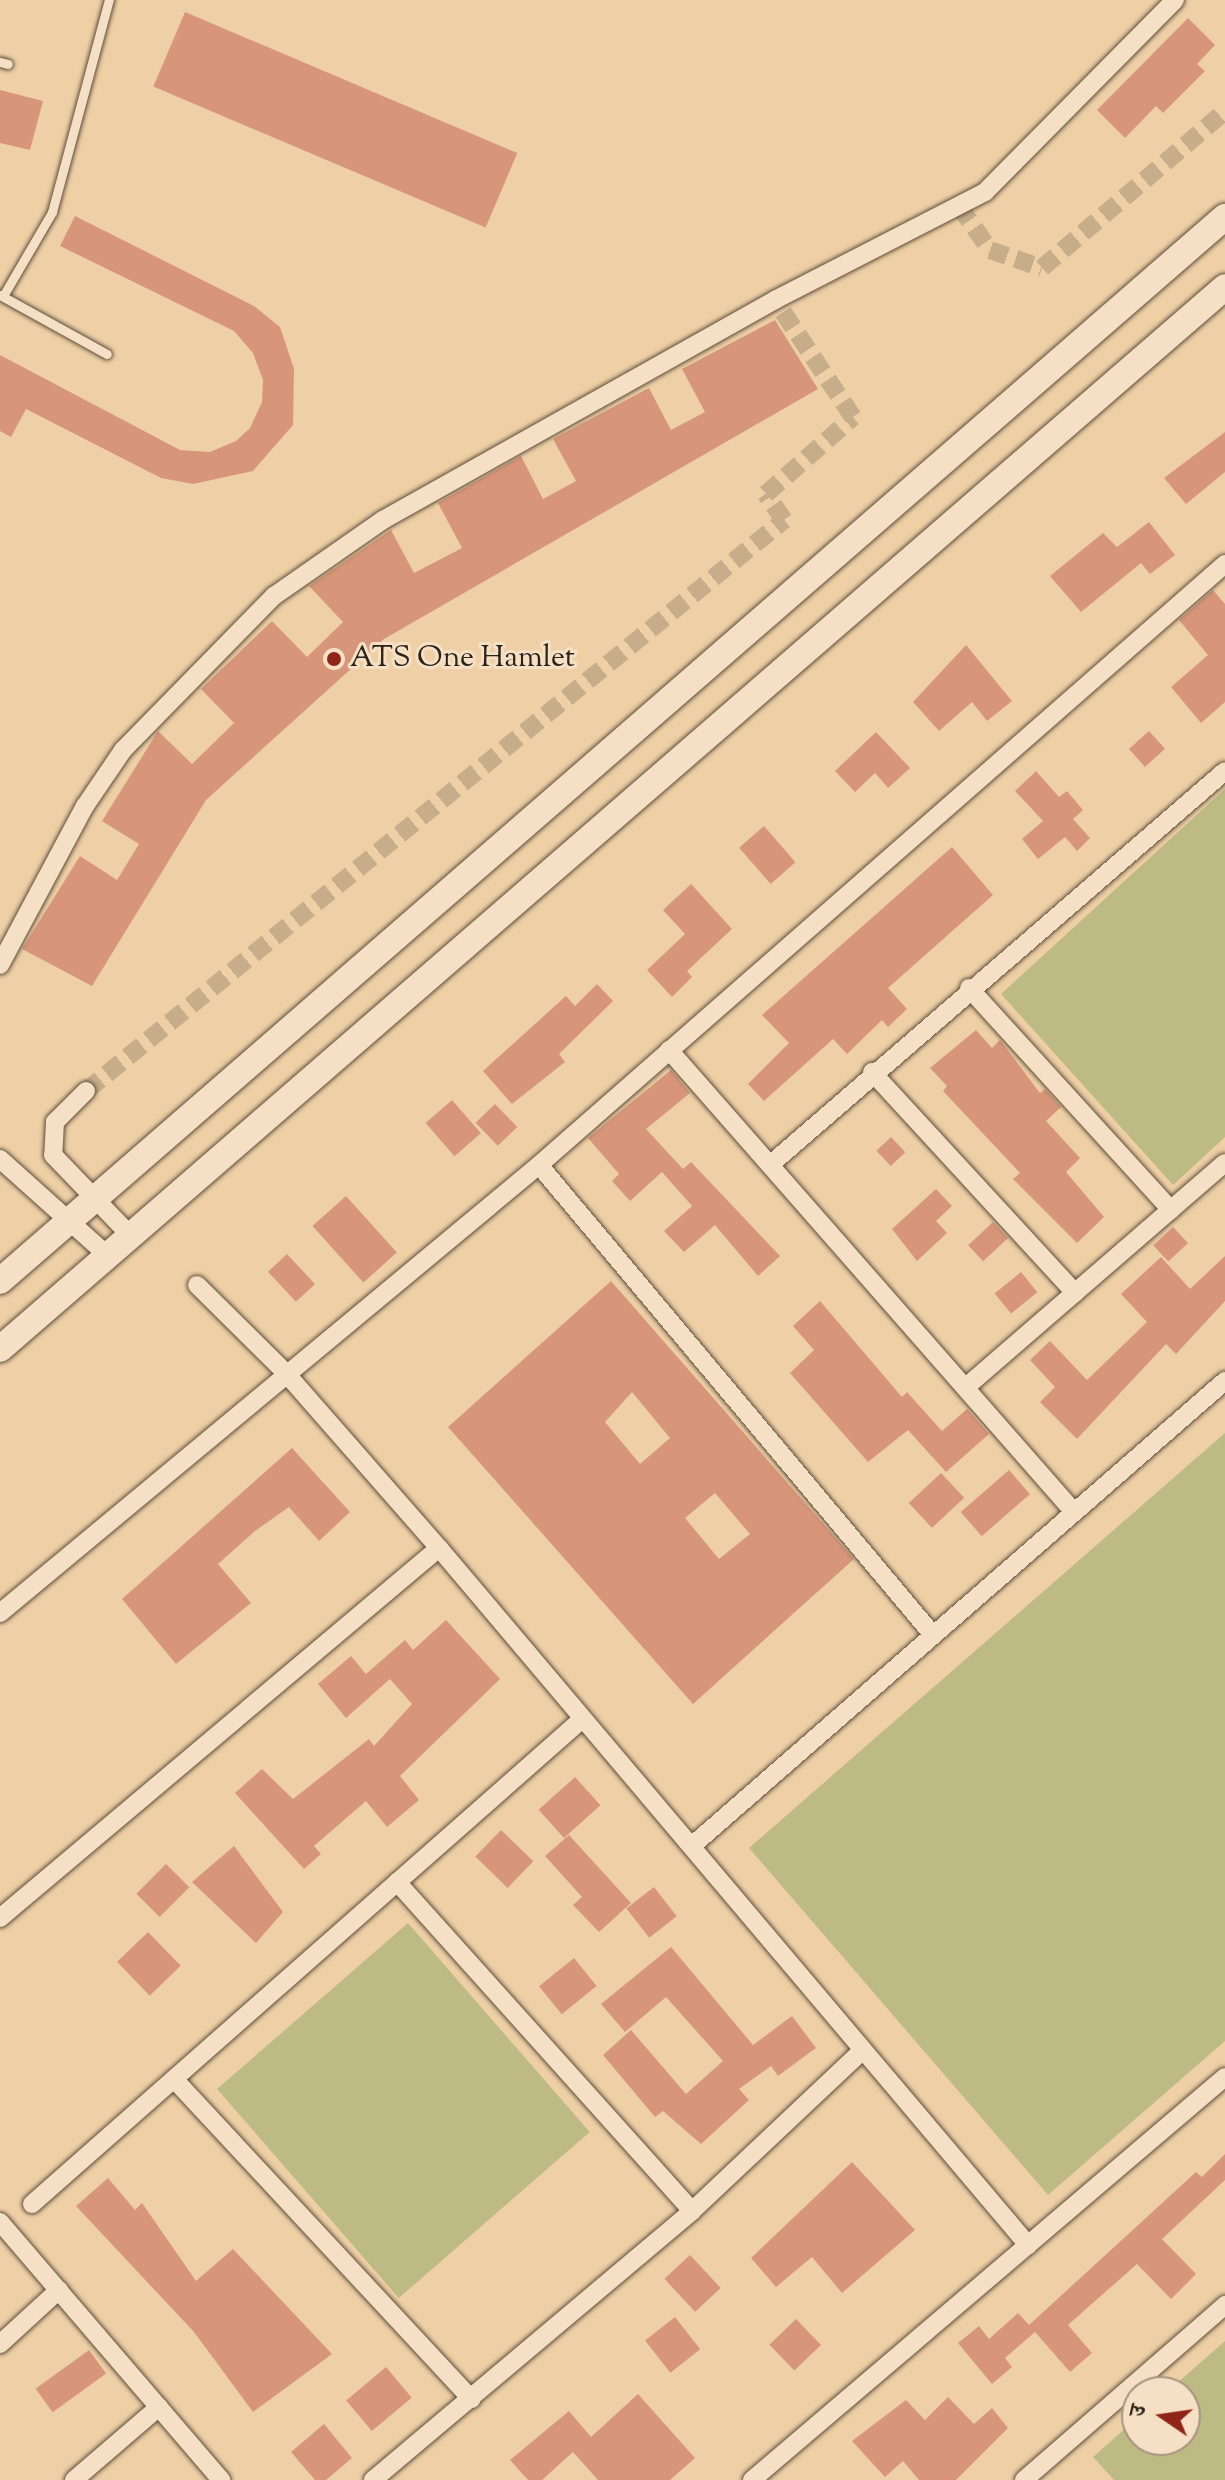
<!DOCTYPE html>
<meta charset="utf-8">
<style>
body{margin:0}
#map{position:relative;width:1225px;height:2480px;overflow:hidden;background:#efd0a6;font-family:"Sorts Mill Goudy","Noto Serif Devanagari",serif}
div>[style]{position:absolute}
.green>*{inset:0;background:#bdba84;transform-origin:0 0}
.building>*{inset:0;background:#d7967a;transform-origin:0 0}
.street-tunnel>*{height:18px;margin-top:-9px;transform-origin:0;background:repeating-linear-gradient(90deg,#c8ad8a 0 18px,transparent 0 27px)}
.roads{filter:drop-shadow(0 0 2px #5d4e3c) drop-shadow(0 0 2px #5d4e3c)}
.lane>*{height:9px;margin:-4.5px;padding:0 4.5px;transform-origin:4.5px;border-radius:4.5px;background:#f5e0c5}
.street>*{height:18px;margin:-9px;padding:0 9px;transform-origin:9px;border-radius:9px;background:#f5e0c5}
.secondary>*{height:26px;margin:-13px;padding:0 13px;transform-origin:13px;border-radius:13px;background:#f5e0c5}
.dots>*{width:22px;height:22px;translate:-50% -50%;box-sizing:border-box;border:4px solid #f5e0c5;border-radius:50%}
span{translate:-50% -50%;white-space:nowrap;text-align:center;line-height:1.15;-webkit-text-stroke:6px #f5e0c5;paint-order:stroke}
.poi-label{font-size:30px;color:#2c2218}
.left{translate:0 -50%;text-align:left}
.north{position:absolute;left:1121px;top:2376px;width:80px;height:80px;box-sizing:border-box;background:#f5e0c5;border:2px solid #a59480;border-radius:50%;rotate:283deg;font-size:22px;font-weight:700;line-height:32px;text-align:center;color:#2c2218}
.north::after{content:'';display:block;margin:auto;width:28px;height:36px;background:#8f2418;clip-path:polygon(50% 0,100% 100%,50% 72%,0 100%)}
</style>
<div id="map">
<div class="green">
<div style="clip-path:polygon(1225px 789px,1225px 1137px,1173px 1185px,1001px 994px)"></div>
<div style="clip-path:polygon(1225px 1433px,1225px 2041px,1048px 2195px,749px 1848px)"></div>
<div style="left:408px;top:1923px;width:277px;height:253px;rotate:49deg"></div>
<div style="clip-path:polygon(1225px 2341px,1225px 2480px,1114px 2480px,1093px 2457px,1137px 2418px,1137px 2440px,1185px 2440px,1185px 2392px,1167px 2392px)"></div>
</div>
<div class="building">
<div style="left:185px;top:12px;width:361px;height:81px;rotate:23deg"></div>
<div style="clip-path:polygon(1188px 18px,1215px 45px,1197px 64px,1205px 71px,1163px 113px,1156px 106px,1125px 138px,1097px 110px)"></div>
<div style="clip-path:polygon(0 90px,43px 101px,30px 150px,0 143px)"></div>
<div style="clip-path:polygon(75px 216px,254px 306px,280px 327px,294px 369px,293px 425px,253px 471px,193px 484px,161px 478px,26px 409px,11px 437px,0 431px,0 355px,180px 450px,210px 452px,236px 441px,250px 428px,262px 402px,263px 380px,253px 353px,234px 331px,60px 246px)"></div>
<div style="clip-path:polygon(775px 320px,818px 389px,384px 639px,206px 800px,92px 986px,22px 949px,80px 856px,117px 880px,139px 844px,102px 821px,158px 731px,192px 764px,234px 723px,201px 689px,272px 621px,307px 657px,343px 622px,309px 586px,391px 530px,414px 573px,462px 548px,438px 503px,521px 456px,543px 499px,576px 481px,553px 439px,649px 388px,671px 430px,705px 412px,682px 369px)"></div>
<div style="clip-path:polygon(1225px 432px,1225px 472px,1186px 504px,1164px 478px)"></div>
<div style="clip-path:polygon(1149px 522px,1175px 555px,1150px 574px,1141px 563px,1081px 612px,1050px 576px,1103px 533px,1117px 547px)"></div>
<div style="clip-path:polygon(1213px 590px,1225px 604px,1225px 702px,1201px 723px,1171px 687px,1208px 655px,1179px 620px)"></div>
<div style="clip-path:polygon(966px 645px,1012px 701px,987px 721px,972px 702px,939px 731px,913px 702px)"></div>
<div style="left:1149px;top:731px;width:24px;height:27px;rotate:48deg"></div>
<div style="clip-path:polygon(876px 732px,910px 768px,888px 788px,875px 773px,855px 792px,835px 771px)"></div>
<div style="clip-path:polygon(1036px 771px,1059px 797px,1067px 791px,1083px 810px,1073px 819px,1090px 838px,1077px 851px,1065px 837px,1038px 859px,1022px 839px,1043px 821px,1015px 791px)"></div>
<div style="left:764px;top:826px;width:48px;height:33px;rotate:49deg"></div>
<div style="clip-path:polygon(952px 847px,993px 895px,888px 988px,907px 1009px,888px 1027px,882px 1020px,847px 1054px,833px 1039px,764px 1101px,748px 1084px,789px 1043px,762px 1015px)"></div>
<div style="clip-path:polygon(691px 884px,732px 929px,687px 971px,692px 977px,672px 997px,647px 970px,685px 934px,663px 910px)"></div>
<div style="clip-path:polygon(597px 984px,613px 1001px,559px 1054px,565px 1062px,512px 1104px,483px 1071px,566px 996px,575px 1006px)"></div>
<div style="clip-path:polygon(976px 1030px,992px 1048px,1000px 1040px,1040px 1093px,1045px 1089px,1061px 1107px,1046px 1121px,1080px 1158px,1066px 1172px,1104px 1217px,1077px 1243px,1013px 1179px,1020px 1173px,943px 1091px,947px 1086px,930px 1068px)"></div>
<div style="clip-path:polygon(671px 1070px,690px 1093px,646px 1129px,683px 1169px,691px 1162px,780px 1256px,758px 1276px,715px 1225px,684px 1252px,664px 1231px,692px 1206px,662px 1172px,630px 1201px,612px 1181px,619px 1174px,588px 1138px)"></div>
<div style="left:452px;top:1100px;width:44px;height:35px;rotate:49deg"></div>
<div style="left:495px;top:1104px;width:32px;height:27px;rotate:46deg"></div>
<div style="left:891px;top:1137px;width:21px;height:20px;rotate:47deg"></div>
<div style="clip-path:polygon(936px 1189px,952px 1206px,936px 1221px,947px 1233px,917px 1261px,892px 1229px)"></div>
<div style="left:346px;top:1196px;width:76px;height:45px;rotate:48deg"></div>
<div style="left:993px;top:1222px;width:22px;height:34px;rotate:47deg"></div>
<div style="left:1173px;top:1227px;width:22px;height:27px;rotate:47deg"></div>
<div style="left:287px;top:1254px;width:41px;height:26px;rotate:47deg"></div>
<div style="clip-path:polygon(1225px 1256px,1225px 1301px,1176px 1354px,1166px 1344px,1077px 1439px,1040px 1402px,1055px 1387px,1030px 1360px,1050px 1341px,1087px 1380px,1147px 1322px,1121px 1294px,1161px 1257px,1190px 1289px)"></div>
<div style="left:1021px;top:1272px;width:26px;height:34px;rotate:51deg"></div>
<div style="clip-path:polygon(evenodd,611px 1281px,854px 1559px,693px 1704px,448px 1427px,611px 1281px,632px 1392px,670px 1438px,640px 1464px,605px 1422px,632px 1392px,611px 1281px,715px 1493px,750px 1534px,719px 1559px,685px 1518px,715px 1493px)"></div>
<div style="clip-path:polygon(820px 1301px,902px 1397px,907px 1392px,942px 1431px,967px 1409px,989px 1434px,946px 1472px,908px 1430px,868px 1462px,790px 1373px,814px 1350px,793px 1326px)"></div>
<div style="clip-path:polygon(292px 1448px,350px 1512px,319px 1541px,289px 1507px,255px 1531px,218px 1564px,251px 1603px,176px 1664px,122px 1599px)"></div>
<div style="left:1009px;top:1470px;width:32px;height:64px;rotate:49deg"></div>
<div style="left:941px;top:1473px;width:34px;height:44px;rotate:47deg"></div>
<div style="clip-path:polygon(446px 1620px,500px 1679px,400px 1776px,419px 1800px,387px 1827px,366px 1801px,314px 1846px,321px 1854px,304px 1869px,235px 1793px,262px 1769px,293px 1799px,369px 1739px,374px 1746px,412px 1704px,390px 1679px,346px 1718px,318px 1684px,351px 1656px,366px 1674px,405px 1640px,413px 1650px)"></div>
<div style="left:575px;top:1777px;width:38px;height:49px;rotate:48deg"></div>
<div style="left:501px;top:1830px;width:45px;height:37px;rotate:44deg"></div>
<div style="clip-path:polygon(569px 1835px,631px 1903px,599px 1932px,573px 1905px,582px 1897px,545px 1856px)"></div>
<div style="clip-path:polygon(234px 1846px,283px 1912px,256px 1943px,192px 1882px)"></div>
<div style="left:166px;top:1864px;width:33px;height:42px;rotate:45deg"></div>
<div style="left:654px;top:1887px;width:37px;height:35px;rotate:52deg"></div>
<div style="left:148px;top:1932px;width:47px;height:43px;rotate:46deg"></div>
<div style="clip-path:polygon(671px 1947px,753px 2045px,792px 2016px,816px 2048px,778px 2076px,771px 2066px,739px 2089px,749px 2100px,701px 2144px,663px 2111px,655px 2117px,603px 2055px,631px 2030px,686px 2094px,723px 2061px,666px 1997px,625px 2032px,601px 2004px)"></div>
<div style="left:574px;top:1958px;width:36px;height:45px;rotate:51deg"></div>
<div style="clip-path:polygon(1225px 2154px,1225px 2180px,1162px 2239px,1196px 2274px,1171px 2299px,1137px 2264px,1068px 2325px,1092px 2353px,1070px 2372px,1035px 2332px,1005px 2358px,1012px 2367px,992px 2384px,958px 2343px,979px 2326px,989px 2339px,1018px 2313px,1029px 2325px,1196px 2172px,1202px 2177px)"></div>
<div style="clip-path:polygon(852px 2162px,915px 2230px,842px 2293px,812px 2257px,776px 2287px,751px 2258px)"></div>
<div style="clip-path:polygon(108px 2178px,135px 2210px,142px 2203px,196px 2281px,233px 2249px,332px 2354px,253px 2412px,194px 2332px,76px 2206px)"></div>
<div style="left:690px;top:2255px;width:45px;height:35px;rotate:47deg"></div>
<div style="left:675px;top:2317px;width:41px;height:38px;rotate:52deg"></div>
<div style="left:796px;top:2319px;width:36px;height:37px;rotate:46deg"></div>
<div style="left:89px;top:2350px;width:29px;height:66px;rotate:54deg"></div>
<div style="left:386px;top:2367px;width:40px;height:52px;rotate:50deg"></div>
<div style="clip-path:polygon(638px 2394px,695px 2458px,670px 2480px,598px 2480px,573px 2452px,542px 2480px,528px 2480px,510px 2460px,569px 2411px,591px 2437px)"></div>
<div style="clip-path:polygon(948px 2397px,974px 2424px,992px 2408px,1008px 2428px,956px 2480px,919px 2480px,903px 2461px,885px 2477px,852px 2441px,906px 2400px,925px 2420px)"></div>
<div style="clip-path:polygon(324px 2424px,352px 2458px,326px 2480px,315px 2480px,291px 2452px)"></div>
</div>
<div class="street-tunnel">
<div style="left:959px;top:206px;width:54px;rotate:54.8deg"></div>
<div style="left:990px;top:250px;width:55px;rotate:19.1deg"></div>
<div style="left:1042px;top:268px;width:241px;rotate:-40.6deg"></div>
<div style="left:86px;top:1091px;width:902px;rotate:-39.28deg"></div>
<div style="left:784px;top:520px;width:32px;rotate:-125deg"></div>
<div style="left:766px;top:494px;width:116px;rotate:-41.5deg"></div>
<div style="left:853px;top:417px;width:141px;rotate:-123.7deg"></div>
</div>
<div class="roads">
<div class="lane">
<div style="left:0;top:62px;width:8px;rotate:14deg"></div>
<div style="left:0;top:295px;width:122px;rotate:28.9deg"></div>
<div style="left:3px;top:296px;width:97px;rotate:-59.7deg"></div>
<div style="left:52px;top:212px;width:220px;rotate:-75deg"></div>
</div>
<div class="street">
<div style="left:0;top:965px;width:180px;rotate:-61.9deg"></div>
<div style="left:85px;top:806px;width:68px;rotate:-55.8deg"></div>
<div style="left:123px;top:750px;width:216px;rotate:-45.6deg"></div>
<div style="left:274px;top:596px;width:133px;rotate:-34.9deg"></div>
<div style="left:383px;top:520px;width:450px;rotate:-29.3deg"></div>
<div style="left:775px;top:300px;width:236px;rotate:-27.2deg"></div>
<div style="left:985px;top:192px;width:270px;rotate:-45.3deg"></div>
<div style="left:969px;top:988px;width:300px;rotate:47.7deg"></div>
<div style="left:669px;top:1050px;width:614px;rotate:48.76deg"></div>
<div style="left:872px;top:1072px;width:300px;rotate:47.4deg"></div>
<div style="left:86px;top:1091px;width:44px;rotate:135deg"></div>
<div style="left:55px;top:1122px;width:33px;rotate:93deg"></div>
<div style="left:53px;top:1155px;width:111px;rotate:46.1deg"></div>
<div style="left:0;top:1159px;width:144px;rotate:41.9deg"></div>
<div style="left:771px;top:1164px;width:600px;rotate:-40.88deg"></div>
<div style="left:539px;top:1165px;width:613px;rotate:50.03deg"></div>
<div style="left:197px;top:1285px;width:122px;rotate:44.7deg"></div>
<div style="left:284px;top:1371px;width:235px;rotate:48.8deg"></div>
<div style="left:439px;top:1548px;width:913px;rotate:49.8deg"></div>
<div style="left:966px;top:1387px;width:342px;rotate:-40.9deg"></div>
<div style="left:0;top:1613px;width:701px;rotate:-39.73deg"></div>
<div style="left:539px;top:1165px;width:912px;rotate:-41.22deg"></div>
<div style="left:694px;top:1844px;width:705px;rotate:-41.09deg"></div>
<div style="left:397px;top:1882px;width:442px;rotate:48.1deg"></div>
<div style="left:0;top:1918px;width:574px;rotate:-40.13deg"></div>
<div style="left:174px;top:2079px;width:437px;rotate:47.1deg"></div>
<div style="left:32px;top:2204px;width:730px;rotate:-41.39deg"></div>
<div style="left:0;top:2222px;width:340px;rotate:49.4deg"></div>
<div style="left:0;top:2344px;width:80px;rotate:-42.5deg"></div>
<div style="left:74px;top:2480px;width:112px;rotate:-40.7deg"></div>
<div style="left:373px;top:2480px;width:417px;rotate:-40.1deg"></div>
<div style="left:692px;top:2211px;width:235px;rotate:-43.3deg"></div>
<div style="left:752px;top:2480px;width:621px;rotate:-40.43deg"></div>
<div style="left:1024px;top:2480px;width:267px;rotate:-41deg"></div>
</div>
<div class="secondary">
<div style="left:0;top:1281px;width:1623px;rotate:-40.98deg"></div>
<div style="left:0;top:1349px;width:1621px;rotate:-40.92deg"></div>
</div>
</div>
<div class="dots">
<div style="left:334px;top:659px;background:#8f2418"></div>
</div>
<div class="poi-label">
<span class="left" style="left:350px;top:659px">ATS One Hamlet</span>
</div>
<div class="north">उ</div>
</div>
